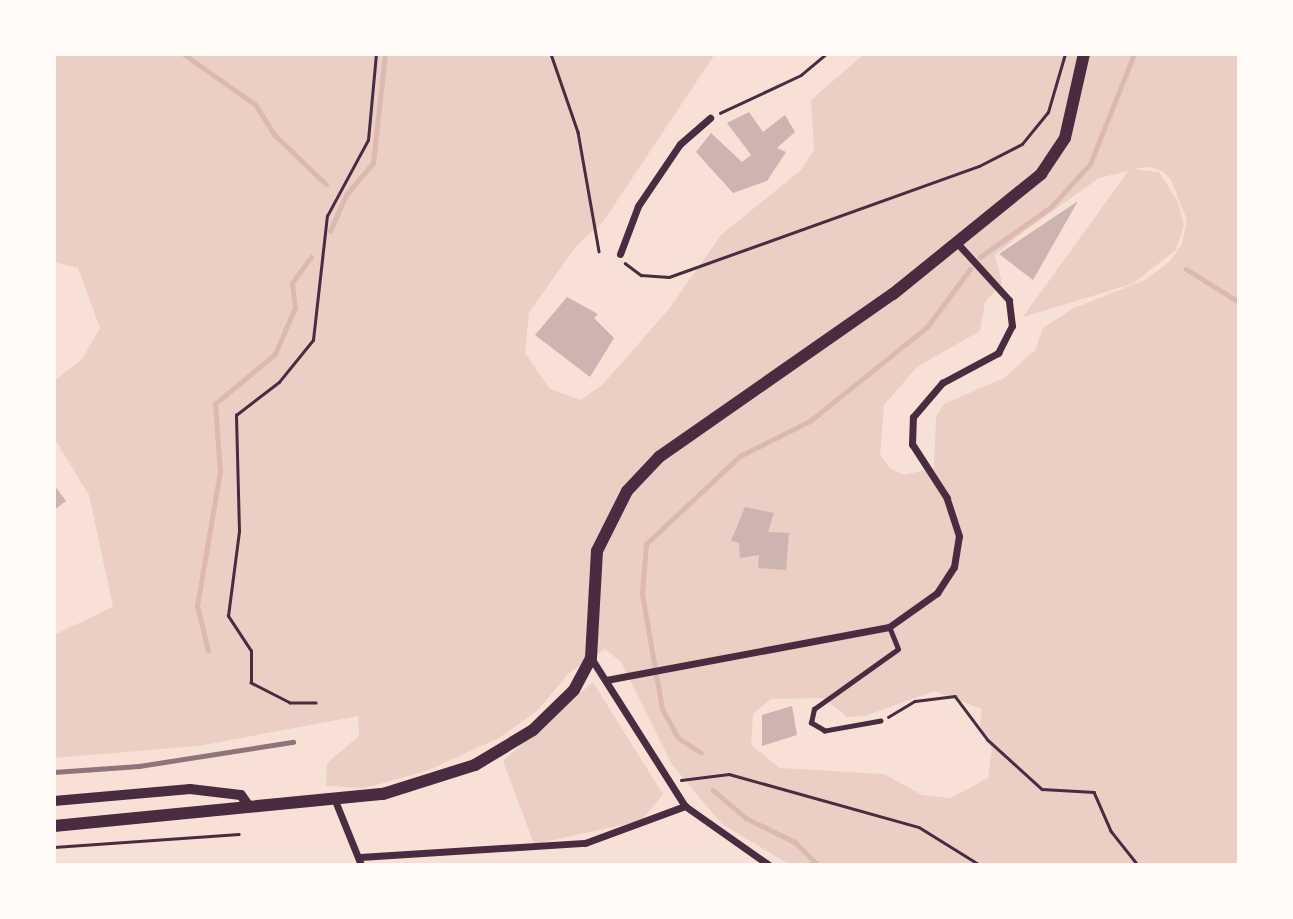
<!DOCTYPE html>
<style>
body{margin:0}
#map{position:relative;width:1293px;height:919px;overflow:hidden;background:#f7e1d7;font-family:"PT Sans Narrow",sans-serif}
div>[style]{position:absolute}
.green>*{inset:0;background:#ebcfc5}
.stream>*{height:4.5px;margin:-2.25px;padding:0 2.25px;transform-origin:2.25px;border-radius:2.25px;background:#dcb8b0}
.building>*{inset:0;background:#ccb4b1}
.path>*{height:2.5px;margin:-1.25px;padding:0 1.25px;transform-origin:1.25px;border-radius:1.25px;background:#4a2c40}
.service>*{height:4.5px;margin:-2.25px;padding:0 2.25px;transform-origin:2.25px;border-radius:2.25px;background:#4a2c40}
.minor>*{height:7px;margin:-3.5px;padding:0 3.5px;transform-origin:3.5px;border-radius:3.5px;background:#4a2c40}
.tertiary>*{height:10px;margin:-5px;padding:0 5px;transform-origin:5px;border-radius:5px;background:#4a2c40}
.secondary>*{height:12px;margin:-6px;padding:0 6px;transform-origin:6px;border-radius:6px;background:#4a2c40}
.rail>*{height:4.5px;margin:-2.25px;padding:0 2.25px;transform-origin:2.25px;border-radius:2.25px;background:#8f747c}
span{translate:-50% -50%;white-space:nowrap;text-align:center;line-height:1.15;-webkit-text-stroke:5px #fffaf5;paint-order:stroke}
.frame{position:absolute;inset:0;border:56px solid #fffaf5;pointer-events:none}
</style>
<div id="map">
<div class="green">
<div style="clip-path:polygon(evenodd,54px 54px,715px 54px,603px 222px,576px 246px,529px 313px,525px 353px,550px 389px,581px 400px,603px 384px,669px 309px,721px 235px,801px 170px,814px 149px,811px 100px,864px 54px,1239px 54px,1239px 865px,790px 865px,722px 824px,694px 791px,671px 763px,621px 662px,605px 649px,570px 672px,538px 710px,499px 738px,426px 771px,365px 788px,326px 786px,327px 763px,359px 736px,358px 716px,198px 746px,54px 758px,54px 635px,113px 607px,89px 495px,54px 438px,54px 381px,82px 359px,100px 328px,78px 268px,54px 262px,54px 54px,1152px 167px,1164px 172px,1171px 180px,1187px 220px,1182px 244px,1170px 261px,1147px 279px,1072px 309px,1043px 328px,1035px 350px,1004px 378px,944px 404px,936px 417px,934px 468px,904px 475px,890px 468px,880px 455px,884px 405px,917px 367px,980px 331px,985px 302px,1002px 283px,995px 255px,1022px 233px,1099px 178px,1128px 171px,1023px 317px,1132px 284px,1176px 250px,1184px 225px,1178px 202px,1159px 172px,1132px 169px,1152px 167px,54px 54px,934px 691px,982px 709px,980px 726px,992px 749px,988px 778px,951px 798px,922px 795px,884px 774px,780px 768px,751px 745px,753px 714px,771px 699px,824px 698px,847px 717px,865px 716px,934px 691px)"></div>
<div style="clip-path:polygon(593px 682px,663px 794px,641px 821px,534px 844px,503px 761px)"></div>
</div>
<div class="stream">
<div style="left:184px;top:54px;width:88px;rotate:35.3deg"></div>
<div style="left:256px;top:105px;width:36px;rotate:58deg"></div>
<div style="left:275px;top:135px;width:71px;rotate:43.9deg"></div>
<div style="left:330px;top:231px;width:39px;rotate:-66deg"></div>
<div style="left:346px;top:195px;width:42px;rotate:-49.8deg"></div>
<div style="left:373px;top:163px;width:110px;rotate:-83.7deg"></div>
<div style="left:980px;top:257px;width:87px;rotate:-35.2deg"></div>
<div style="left:1051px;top:207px;width:58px;rotate:-47.8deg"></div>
<div style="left:1090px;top:164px;width:118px;rotate:-68.2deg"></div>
<div style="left:1186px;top:269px;width:62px;rotate:31.9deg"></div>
<div style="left:208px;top:651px;width:46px;rotate:-103.7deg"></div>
<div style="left:197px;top:606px;width:136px;rotate:-80.3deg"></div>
<div style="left:220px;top:472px;width:68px;rotate:-94.2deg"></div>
<div style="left:215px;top:404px;width:78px;rotate:-39.8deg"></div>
<div style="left:275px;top:354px;width:50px;rotate:-66.5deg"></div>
<div style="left:295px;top:308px;width:25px;rotate:-97deg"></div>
<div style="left:292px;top:283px;width:32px;rotate:-54deg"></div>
<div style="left:701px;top:753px;width:27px;rotate:-147deg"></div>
<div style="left:678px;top:738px;width:33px;rotate:-119deg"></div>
<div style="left:662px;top:709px;width:117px;rotate:-99.9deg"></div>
<div style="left:642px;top:594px;width:50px;rotate:-85.4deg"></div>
<div style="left:646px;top:544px;width:129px;rotate:-43.1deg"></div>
<div style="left:740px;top:456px;width:78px;rotate:-26.6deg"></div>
<div style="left:810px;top:421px;width:150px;rotate:-38.8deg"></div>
<div style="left:927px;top:327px;width:72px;rotate:-53.4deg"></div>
<div style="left:713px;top:790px;width:43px;rotate:40.3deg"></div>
<div style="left:746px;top:818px;width:55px;rotate:26.1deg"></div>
<div style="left:795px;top:842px;width:33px;rotate:45deg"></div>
</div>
<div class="building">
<div style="clip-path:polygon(749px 112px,763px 132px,785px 115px,795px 132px,777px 148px,786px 152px,767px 181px,733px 193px,696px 152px,711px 133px,742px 162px,751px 155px,727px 123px)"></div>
<div style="clip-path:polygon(1078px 201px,1033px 280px,999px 254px)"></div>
<div style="clip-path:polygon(567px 297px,598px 314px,594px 318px,614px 338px,590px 377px,535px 335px)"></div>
<div style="clip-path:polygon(54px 485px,66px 501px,54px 510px)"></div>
<div style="clip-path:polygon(745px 507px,774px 513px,768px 532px,789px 533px,786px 570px,758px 568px,759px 555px,740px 558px,739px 543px,731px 541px)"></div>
<div style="clip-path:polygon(792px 706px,797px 735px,762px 746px,762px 715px)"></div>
</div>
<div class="path">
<div style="left:551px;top:54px;width:83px;rotate:70.9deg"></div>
<div style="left:578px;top:132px;width:121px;rotate:80deg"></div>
<div style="left:720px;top:113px;width:89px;rotate:-25.1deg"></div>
<div style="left:801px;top:75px;width:33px;rotate:-40deg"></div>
<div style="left:625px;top:263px;width:20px;rotate:37deg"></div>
<div style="left:641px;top:275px;width:28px;rotate:4deg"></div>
<div style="left:669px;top:277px;width:329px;rotate:-19.7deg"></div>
<div style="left:979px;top:166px;width:48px;rotate:-27.1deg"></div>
<div style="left:1022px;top:144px;width:41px;rotate:-50.9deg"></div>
<div style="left:1048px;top:112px;width:60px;rotate:-73.7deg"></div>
<div style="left:1239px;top:627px;width:77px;rotate:90deg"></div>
<div style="left:316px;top:703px;width:26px;rotate:180deg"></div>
<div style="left:290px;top:703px;width:44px;rotate:-152.9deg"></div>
<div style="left:251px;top:683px;width:32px;rotate:-90deg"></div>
<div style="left:251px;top:651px;width:42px;rotate:-123.3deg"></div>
<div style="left:228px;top:616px;width:86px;rotate:-82.6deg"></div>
<div style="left:239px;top:531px;width:116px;rotate:-91.5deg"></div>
<div style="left:236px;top:415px;width:54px;rotate:-37.5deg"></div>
<div style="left:279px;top:382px;width:54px;rotate:-51deg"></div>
<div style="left:313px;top:340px;width:125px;rotate:-83.6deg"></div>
<div style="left:327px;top:216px;width:86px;rotate:-61.7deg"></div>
<div style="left:368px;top:140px;width:86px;rotate:-84.7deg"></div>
<div style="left:888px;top:717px;width:31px;rotate:-31deg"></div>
<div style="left:915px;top:701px;width:40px;rotate:-7.1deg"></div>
<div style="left:955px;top:696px;width:55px;rotate:53.1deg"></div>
<div style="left:988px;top:740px;width:73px;rotate:42.2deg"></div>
<div style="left:1042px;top:789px;width:52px;rotate:3.3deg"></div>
<div style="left:1094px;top:792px;width:43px;rotate:66.4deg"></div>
<div style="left:1111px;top:831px;width:43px;rotate:51.5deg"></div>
<div style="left:681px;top:780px;width:48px;rotate:-7.1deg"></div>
<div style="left:729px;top:774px;width:197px;rotate:15.6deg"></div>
<div style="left:919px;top:827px;width:72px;rotate:31.9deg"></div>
<div style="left:54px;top:847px;width:185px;rotate:-4deg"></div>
</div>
<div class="service">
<div style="left:881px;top:721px;width:57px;rotate:169.9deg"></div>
<div style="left:825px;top:731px;width:16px;rotate:-150deg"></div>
<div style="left:811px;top:723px;width:14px;rotate:-78deg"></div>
<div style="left:814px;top:709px;width:103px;rotate:-35.5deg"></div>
<div style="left:898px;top:649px;width:24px;rotate:-112deg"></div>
</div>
<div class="minor">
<div style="left:620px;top:254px;width:51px;rotate:-69.4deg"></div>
<div style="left:638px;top:206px;width:75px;rotate:-55.9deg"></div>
<div style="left:680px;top:144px;width:40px;rotate:-41deg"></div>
<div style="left:591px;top:658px;width:175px;rotate:57.6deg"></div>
<div style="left:685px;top:806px;width:103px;rotate:35.1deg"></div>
<div style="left:606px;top:680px;width:288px;rotate:-10.6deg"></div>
<div style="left:889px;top:627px;width:59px;rotate:-35.3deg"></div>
<div style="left:937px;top:593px;width:31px;rotate:-57deg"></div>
<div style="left:954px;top:567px;width:31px;rotate:-81deg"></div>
<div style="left:959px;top:536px;width:40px;rotate:-108deg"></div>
<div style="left:947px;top:498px;width:64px;rotate:-122.9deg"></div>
<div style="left:912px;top:444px;width:27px;rotate:-88deg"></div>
<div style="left:913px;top:417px;width:45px;rotate:-49.5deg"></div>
<div style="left:942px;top:383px;width:64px;rotate:-28.2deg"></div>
<div style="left:998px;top:353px;width:30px;rotate:-63deg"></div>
<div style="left:1012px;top:326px;width:26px;rotate:-97deg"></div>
<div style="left:1009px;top:300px;width:76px;rotate:-132.3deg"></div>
<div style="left:336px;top:803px;width:67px;rotate:68deg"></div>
<div style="left:360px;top:857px;width:225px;rotate:-3.6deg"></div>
<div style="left:585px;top:843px;width:107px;rotate:-20.3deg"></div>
</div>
<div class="tertiary">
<div style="left:54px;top:801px;width:137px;rotate:-5deg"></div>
<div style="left:190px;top:789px;width:51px;rotate:6.7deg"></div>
<div style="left:241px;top:795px;width:12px;rotate:55deg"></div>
</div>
<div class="secondary">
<div style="left:54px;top:826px;width:331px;rotate:-5.6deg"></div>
<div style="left:383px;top:794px;width:96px;rotate:-17.5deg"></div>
<div style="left:475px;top:765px;width:68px;rotate:-31.1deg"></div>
<div style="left:533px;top:730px;width:57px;rotate:-44.3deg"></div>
<div style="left:574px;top:690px;width:36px;rotate:-62deg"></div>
<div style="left:591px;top:658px;width:107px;rotate:-86.8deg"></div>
<div style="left:597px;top:551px;width:67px;rotate:-63.4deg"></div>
<div style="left:627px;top:491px;width:47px;rotate:-46.7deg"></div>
<div style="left:659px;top:457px;width:285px;rotate:-34.9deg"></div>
<div style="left:893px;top:294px;width:191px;rotate:-39deg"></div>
<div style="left:1041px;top:174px;width:43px;rotate:-56.3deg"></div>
<div style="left:1065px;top:138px;width:86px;rotate:-77.3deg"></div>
</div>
<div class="rail">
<div style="left:54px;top:772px;width:85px;rotate:-4deg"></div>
<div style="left:139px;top:766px;width:156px;rotate:-8.9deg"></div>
</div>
<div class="frame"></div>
</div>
